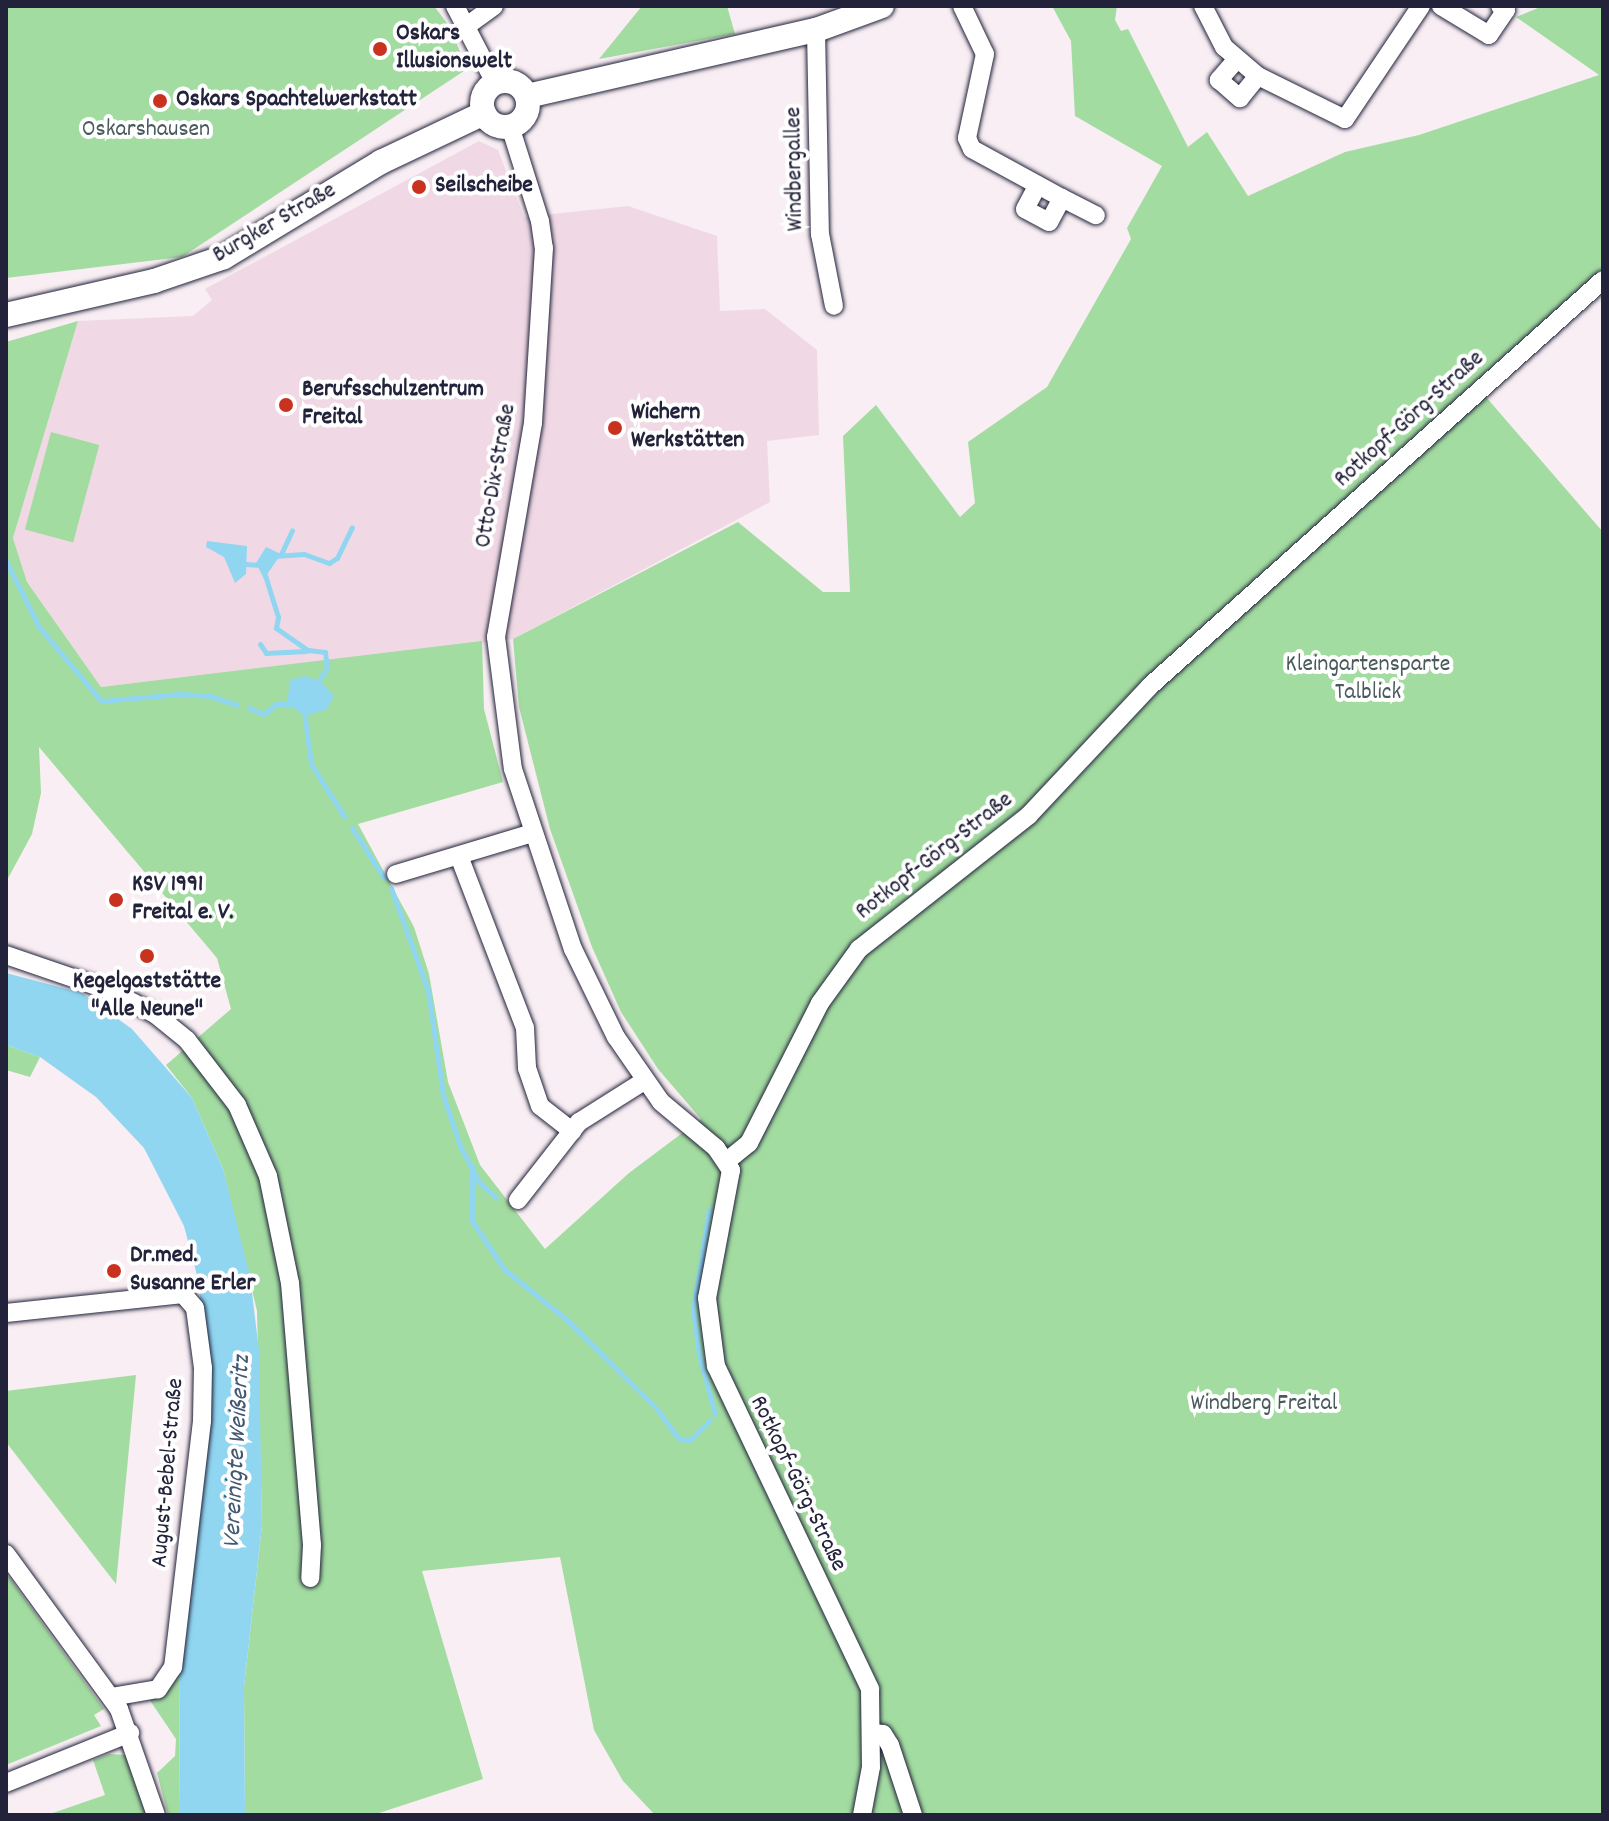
<!DOCTYPE html>
<meta charset="utf-8">
<style>
body{margin:0}
#map{position:relative;width:1609px;height:1821px;overflow:hidden;background:#f8eef3;font-family:Dekko,sans-serif}
div>[style]{position:absolute}
.built>*{inset:0;background:#f0d9e5}
.green>*{inset:0;background:#a3dca1;transform-origin:0 0}
.water>*{inset:0;background:#90d6f1}
.stream>*{height:5px;margin:-2.5px;padding:0 2.5px;transform-origin:2.5px;border-radius:2.5px;background:#90d6f1}
.roads{filter:drop-shadow(0 0 2px #22223b) drop-shadow(0 0 2px #22223b)}
.minor>*{height:18px;margin:-9px;padding:0 9px;transform-origin:9px;border-radius:9px;background:#fff}
.major>*{height:24px;margin:-12px;padding:0 12px;transform-origin:12px;border-radius:12px;background:#fff}
.major>.ring{margin:-12px;padding:0;box-sizing:content-box;background:none;border:24px solid #fff;border-radius:50%}
.dots>*{width:22px;height:22px;translate:-50% -50%;box-sizing:border-box;border:4px solid #fff;border-radius:50%}
span{translate:-50% -50%;white-space:nowrap;text-align:center;line-height:1.15;-webkit-text-stroke:8px #fff;paint-order:stroke}
.poi-label{font-size:24px;color:#22223b;font-weight:700}
.left{translate:0 -50%;text-align:left}
.park-label{font-size:24px;color:#495a5a}
.street-label{font-size:24px;color:#22223b}
.water-label{font-size:26px;color:#435872;font-style:italic}
.frame{position:absolute;inset:0;border:8px solid #22223b;pointer-events:none}
</style>
<div id="map">
<div class="built">
<div style="clip-path:polygon(479px 141px,498px 150px,524px 217px,628px 206px,717px 236px,720px 311px,765px 309px,817px 350px,819px 435px,767px 441px,770px 502px,513px 639px,101px 687px,27px 582px,13px 538px,78px 321px,193px 316px,212px 300px,205px 289px)"></div>
</div>
<div class="green">
<div style="clip-path:polygon(6px 6px,434px 6px,450px 27px,467px 69px,182px 257px,6px 278px)"></div>
<div style="clip-path:polygon(642px 6px,727px 6px,735px 34px,599px 59px)"></div>
<div style="clip-path:polygon(1052px 6px,1117px 6px,1115px 20px,1121px 31px,1128px 29px,1188px 147px,1207px 132px,1248px 196px,1345px 152px,1419px 135px,1599px 75px,1516px 17px,1543px 6px,1603px 6px,1603px 292px,1486px 397px,1603px 532px,1603px 1815px,655px 1815px,623px 1781px,594px 1730px,560px 1557px,422px 1571px,483px 1779px,373px 1815px,245px 1815px,244px 1687px,262px 1525px,257px 1311px,223px 1169px,192px 1098px,166px 1065px,231px 1009px,217px 958px,39px 747px,41px 793px,32px 834px,6px 882px,6px 342px,78px 321px,13px 538px,27px 582px,101px 687px,482px 641px,484px 709px,503px 782px,358px 824px,414px 927px,429px 974px,448px 1082px,480px 1165px,545px 1249px,629px 1173px,701px 1119px,658px 1069px,621px 1012px,592px 947px,550px 829px,519px 707px,513px 639px,738px 522px,823px 592px,850px 592px,843px 436px,876px 405px,960px 517px,975px 503px,968px 442px,1047px 387px,1131px 239px,1127px 228px,1162px 166px,1075px 116px,1071px 41px)"></div>
<div style="left:51px;top:432px;width:50px;height:101px;rotate:15deg"></div>
<div style="clip-path:polygon(6px 1045px,40px 1057px,30px 1077px,6px 1070px)"></div>
<div style="clip-path:polygon(136px 1375px,116px 1584px,6px 1442px,6px 1391px)"></div>
<div style="clip-path:polygon(6px 1573px,104px 1709px,94px 1715px,101px 1726px,6px 1765px)"></div>
<div style="clip-path:polygon(174px 1676px,179px 1676px,180px 1815px,168px 1815px,157px 1773px,175px 1756px,176px 1739px,149px 1699px)"></div>
<div style="clip-path:polygon(109px 1754px,126px 1755px,148px 1815px,47px 1815px,105px 1795px,93px 1760px)"></div>
</div>
<div class="water">
<div style="clip-path:polygon(207px 541px,247px 546px,246px 574px,235px 583px,224px 557px,206px 547px)"></div>
<div style="clip-path:polygon(266px 547px,281px 554px,264px 579px,256px 563px)"></div>
<div style="clip-path:polygon(305px 676px,321px 682px,334px 696px,327px 709px,306px 716px,287px 704px,290px 680px)"></div>
<div style="clip-path:polygon(6px 973px,82px 993px,132px 1029px,192px 1098px,223px 1169px,250px 1276px,259px 1351px,262px 1525px,244px 1687px,245px 1815px,180px 1815px,179px 1664px,208px 1368px,198px 1279px,184px 1226px,144px 1148px,96px 1097px,40px 1057px,6px 1045px)"></div>
</div>
<div class="stream">
<div style="left:281px;top:554px;width:26px;rotate:-65deg"></div>
<div style="left:274px;top:556px;width:30px;rotate:-4deg"></div>
<div style="left:304px;top:554px;width:27px;rotate:20deg"></div>
<div style="left:329px;top:563px;width:9px;rotate:-32deg"></div>
<div style="left:337px;top:558px;width:34px;rotate:-64deg"></div>
<div style="left:6px;top:561px;width:74px;rotate:63.4deg"></div>
<div style="left:39px;top:627px;width:97px;rotate:50deg"></div>
<div style="left:101px;top:701px;width:79px;rotate:-5.1deg"></div>
<div style="left:180px;top:694px;width:30px;rotate:4deg"></div>
<div style="left:210px;top:696px;width:28px;rotate:18deg"></div>
<div style="left:246px;top:564px;width:15px;rotate:4deg"></div>
<div style="left:265px;top:575px;width:44px;rotate:72.8deg"></div>
<div style="left:278px;top:617px;width:11px;rotate:100deg"></div>
<div style="left:276px;top:628px;width:39px;rotate:35deg"></div>
<div style="left:308px;top:650px;width:17px;rotate:7deg"></div>
<div style="left:325px;top:652px;width:16px;rotate:83deg"></div>
<div style="left:327px;top:668px;width:20px;rotate:123deg"></div>
<div style="left:260px;top:644px;width:11px;rotate:56deg"></div>
<div style="left:266px;top:653px;width:40px;rotate:-2.9deg"></div>
<div style="left:249px;top:708px;width:16px;rotate:22deg"></div>
<div style="left:264px;top:714px;width:16px;rotate:-40deg"></div>
<div style="left:276px;top:704px;width:15px"></div>
<div style="left:304px;top:712px;width:52px;rotate:82.3deg"></div>
<div style="left:311px;top:764px;width:62px;rotate:57.6deg"></div>
<div style="left:352px;top:828px;width:59px;rotate:57.4deg"></div>
<div style="left:391px;top:888px;width:109px;rotate:70.2deg"></div>
<div style="left:428px;top:991px;width:105px;rotate:81.8deg"></div>
<div style="left:443px;top:1095px;width:54px;rotate:71.6deg"></div>
<div style="left:460px;top:1146px;width:41px;rotate:62.2deg"></div>
<div style="left:479px;top:1182px;width:23px;rotate:43deg"></div>
<div style="left:472px;top:1166px;width:55px;rotate:90deg"></div>
<div style="left:472px;top:1221px;width:58px;rotate:56.3deg"></div>
<div style="left:504px;top:1269px;width:81px;rotate:39deg"></div>
<div style="left:567px;top:1320px;width:127px;rotate:44.7deg"></div>
<div style="left:657px;top:1409px;width:37px;rotate:54deg"></div>
<div style="left:679px;top:1439px;width:11px;rotate:5deg"></div>
<div style="left:690px;top:1440px;width:28px;rotate:-45deg"></div>
<div style="left:709px;top:1209px;width:101px;rotate:99.1deg"></div>
<div style="left:693px;top:1309px;width:46px;rotate:82.6deg"></div>
<div style="left:699px;top:1355px;width:61px;rotate:74.8deg"></div>
</div>
<div class="roads">
<div class="minor">
<div style="left:455px;top:6px;width:87px;rotate:62.5deg"></div>
<div style="left:962px;top:6px;width:53px;rotate:64.4deg"></div>
<div style="left:985px;top:54px;width:86px;rotate:102.1deg"></div>
<div style="left:967px;top:138px;width:12px;rotate:66deg"></div>
<div style="left:972px;top:149px;width:102px;rotate:28.6deg"></div>
<div style="left:1062px;top:198px;width:27px;rotate:118deg"></div>
<div style="left:1049px;top:222px;width:27px;rotate:-152deg"></div>
<div style="left:1025px;top:209px;width:27px;rotate:-62deg"></div>
<div style="left:1203px;top:6px;width:46px;rotate:62.9deg"></div>
<div style="left:1224px;top:47px;width:45px;rotate:40.5deg"></div>
<div style="left:1258px;top:76px;width:97px;rotate:26.3deg"></div>
<div style="left:1345px;top:119px;width:136px;rotate:-56.1deg"></div>
<div style="left:1441px;top:6px;width:56px;rotate:31.1deg"></div>
<div style="left:1489px;top:35px;width:30px;rotate:-56deg"></div>
<div style="left:1506px;top:10px;width:7px;rotate:-146deg"></div>
<div style="left:468px;top:25px;width:32px;rotate:-36deg"></div>
<div style="left:816px;top:30px;width:204px;rotate:88.9deg"></div>
<div style="left:820px;top:234px;width:73px;rotate:79deg"></div>
<div style="left:1237px;top:59px;width:28px;rotate:131deg"></div>
<div style="left:1219px;top:80px;width:28px;rotate:41deg"></div>
<div style="left:1240px;top:98px;width:28px;rotate:-51deg"></div>
<div style="left:510px;top:126px;width:100px;rotate:72.5deg"></div>
<div style="left:540px;top:221px;width:27px;rotate:82deg"></div>
<div style="left:544px;top:248px;width:175px;rotate:93.6deg"></div>
<div style="left:533px;top:423px;width:217px;rotate:99.8deg"></div>
<div style="left:496px;top:637px;width:133px;rotate:82.7deg"></div>
<div style="left:513px;top:769px;width:190px;rotate:71.6deg"></div>
<div style="left:573px;top:949px;width:98px;rotate:64deg"></div>
<div style="left:616px;top:1037px;width:79px;rotate:55.3deg"></div>
<div style="left:661px;top:1102px;width:72px;rotate:39.9deg"></div>
<div style="left:716px;top:1148px;width:27px;rotate:56deg"></div>
<div style="left:731px;top:1170px;width:130px;rotate:100.6deg"></div>
<div style="left:707px;top:1298px;width:69px;rotate:82.5deg"></div>
<div style="left:716px;top:1366px;width:358px;rotate:64.5deg"></div>
<div style="left:870px;top:1689px;width:78px;rotate:89.3deg"></div>
<div style="left:871px;top:1767px;width:49px;rotate:100.6deg"></div>
<div style="left:1062px;top:198px;width:38px;rotate:27deg"></div>
<div style="left:459px;top:856px;width:184px;rotate:69deg"></div>
<div style="left:525px;top:1028px;width:40px;rotate:87.1deg"></div>
<div style="left:527px;top:1068px;width:40px;rotate:71.1deg"></div>
<div style="left:540px;top:1106px;width:41px;rotate:38deg"></div>
<div style="left:396px;top:874px;width:143px;rotate:-16.7deg"></div>
<div style="left:6px;top:955px;width:111px;rotate:18.9deg"></div>
<div style="left:111px;top:991px;width:50px;rotate:27.6deg"></div>
<div style="left:155px;top:1014px;width:41px;rotate:39.1deg"></div>
<div style="left:187px;top:1040px;width:82px;rotate:52.4deg"></div>
<div style="left:237px;top:1105px;width:77px;rotate:66.4deg"></div>
<div style="left:268px;top:1176px;width:109px;rotate:78.4deg"></div>
<div style="left:290px;top:1283px;width:263px;rotate:85.2deg"></div>
<div style="left:312px;top:1545px;width:33px;rotate:93deg"></div>
<div style="left:728px;top:1160px;width:27px;rotate:-39deg"></div>
<div style="left:749px;top:1143px;width:157px;rotate:-63.1deg"></div>
<div style="left:820px;top:1003px;width:67px;rotate:-54.2deg"></div>
<div style="left:859px;top:949px;width:216px;rotate:-38.2deg"></div>
<div style="left:1029px;top:815px;width:177px;rotate:-46.8deg"></div>
<div style="left:1150px;top:686px;width:608px;rotate:-41.87deg"></div>
<div style="left:518px;top:1200px;width:99px;rotate:-52deg"></div>
<div style="left:579px;top:1122px;width:77px;rotate:-32.2deg"></div>
<div style="left:6px;top:1313px;width:178px;rotate:-6.1deg"></div>
<div style="left:183px;top:1294px;width:18px;rotate:49deg"></div>
<div style="left:195px;top:1308px;width:61px;rotate:82.4deg"></div>
<div style="left:203px;top:1368px;width:53px;rotate:91.1deg"></div>
<div style="left:202px;top:1421px;width:248px;rotate:96.7deg"></div>
<div style="left:173px;top:1667px;width:27px;rotate:124deg"></div>
<div style="left:158px;top:1689px;width:48px;rotate:170.3deg"></div>
<div style="left:6px;top:1554px;width:192px;rotate:53.9deg"></div>
<div style="left:119px;top:1709px;width:112px;rotate:70.8deg"></div>
<div style="left:872px;top:1733px;width:11px;rotate:5deg"></div>
<div style="left:883px;top:1734px;width:13px;rotate:58deg"></div>
<div style="left:890px;top:1745px;width:74px;rotate:71.8deg"></div>
<div style="left:6px;top:1783px;width:134px;rotate:-22deg"></div>
</div>
<div class="major">
<div class="ring" style="left:482px;top:81px;width:22px;height:22px"></div>
<div style="left:527px;top:96px;width:296px;rotate:-12.9deg"></div>
<div style="left:816px;top:30px;width:70px;rotate:-20deg"></div>
<div style="left:6px;top:315px;width:152px;rotate:-12.9deg"></div>
<div style="left:154px;top:281px;width:74px;rotate:-18.9deg"></div>
<div style="left:224px;top:257px;width:184px;rotate:-31.2deg"></div>
<div style="left:381px;top:162px;width:114px;rotate:-25.4deg"></div>
</div>
</div>
<div class="dots">
<div style="left:380px;top:49px;background:#c8321e"></div>
<div style="left:160px;top:101px;background:#c8321e"></div>
<div style="left:419px;top:187px;background:#c8321e"></div>
<div style="left:286px;top:405px;background:#c8321e"></div>
<div style="left:615px;top:428px;background:#c8321e"></div>
<div style="left:116px;top:900px;background:#c8321e"></div>
<div style="left:147px;top:956px;background:#c8321e"></div>
<div style="left:114px;top:1271px;background:#c8321e"></div>
</div>
<div class="poi-label">
<span class="left" style="left:396px;top:49px">Oskars<br>Illusionswelt</span>
<span class="left" style="left:176px;top:101px">Oskars Spachtelwerkstatt</span>
<span class="left" style="left:435px;top:187px">Seilscheibe</span>
<span class="left" style="left:302px;top:405px">Berufsschulzentrum<br>Freital</span>
<span class="left" style="left:631px;top:428px">Wichern<br>Werkstätten</span>
<span class="left" style="left:132px;top:900px">KSV 1991<br>Freital e. V.</span>
<span style="left:147px;top:997px">Kegelgaststätte<br>"Alle Neune"</span>
<span class="left" style="left:130px;top:1271px">Dr.med.<br>Susanne Erler</span>
</div>
<div class="park-label">
<span style="left:146px;top:131px">Oskarshausen</span>
<span style="left:1368px;top:680px">Kleingartensparte<br>Talblick</span>
<span style="left:1264px;top:1405px">Windberg Freital</span>
</div>
<div class="street-label">
<span style="left:796px;top:169px;rotate:-91deg">Windbergallee</span>
<span style="left:275px;top:224px;rotate:-30deg">Burgker Straße</span>
<span style="left:1410px;top:420px;rotate:-42deg">Rotkopf-Görg-Straße</span>
<span style="left:497px;top:476px;rotate:-80deg">Otto-Dix-Straße</span>
<span style="left:935px;top:857px;rotate:-38deg">Rotkopf-Görg-Straße</span>
<span style="left:169px;top:1473px;rotate:-85deg">August-Bebel-Straße</span>
<span style="left:797px;top:1484px;rotate:64deg">Rotkopf-Görg-Straße</span>
</div>
<div class="water-label">
<span style="left:238px;top:1452px;rotate:-87deg">Vereinigte Weißeritz</span>
</div>
<div class="frame"></div>
</div>
